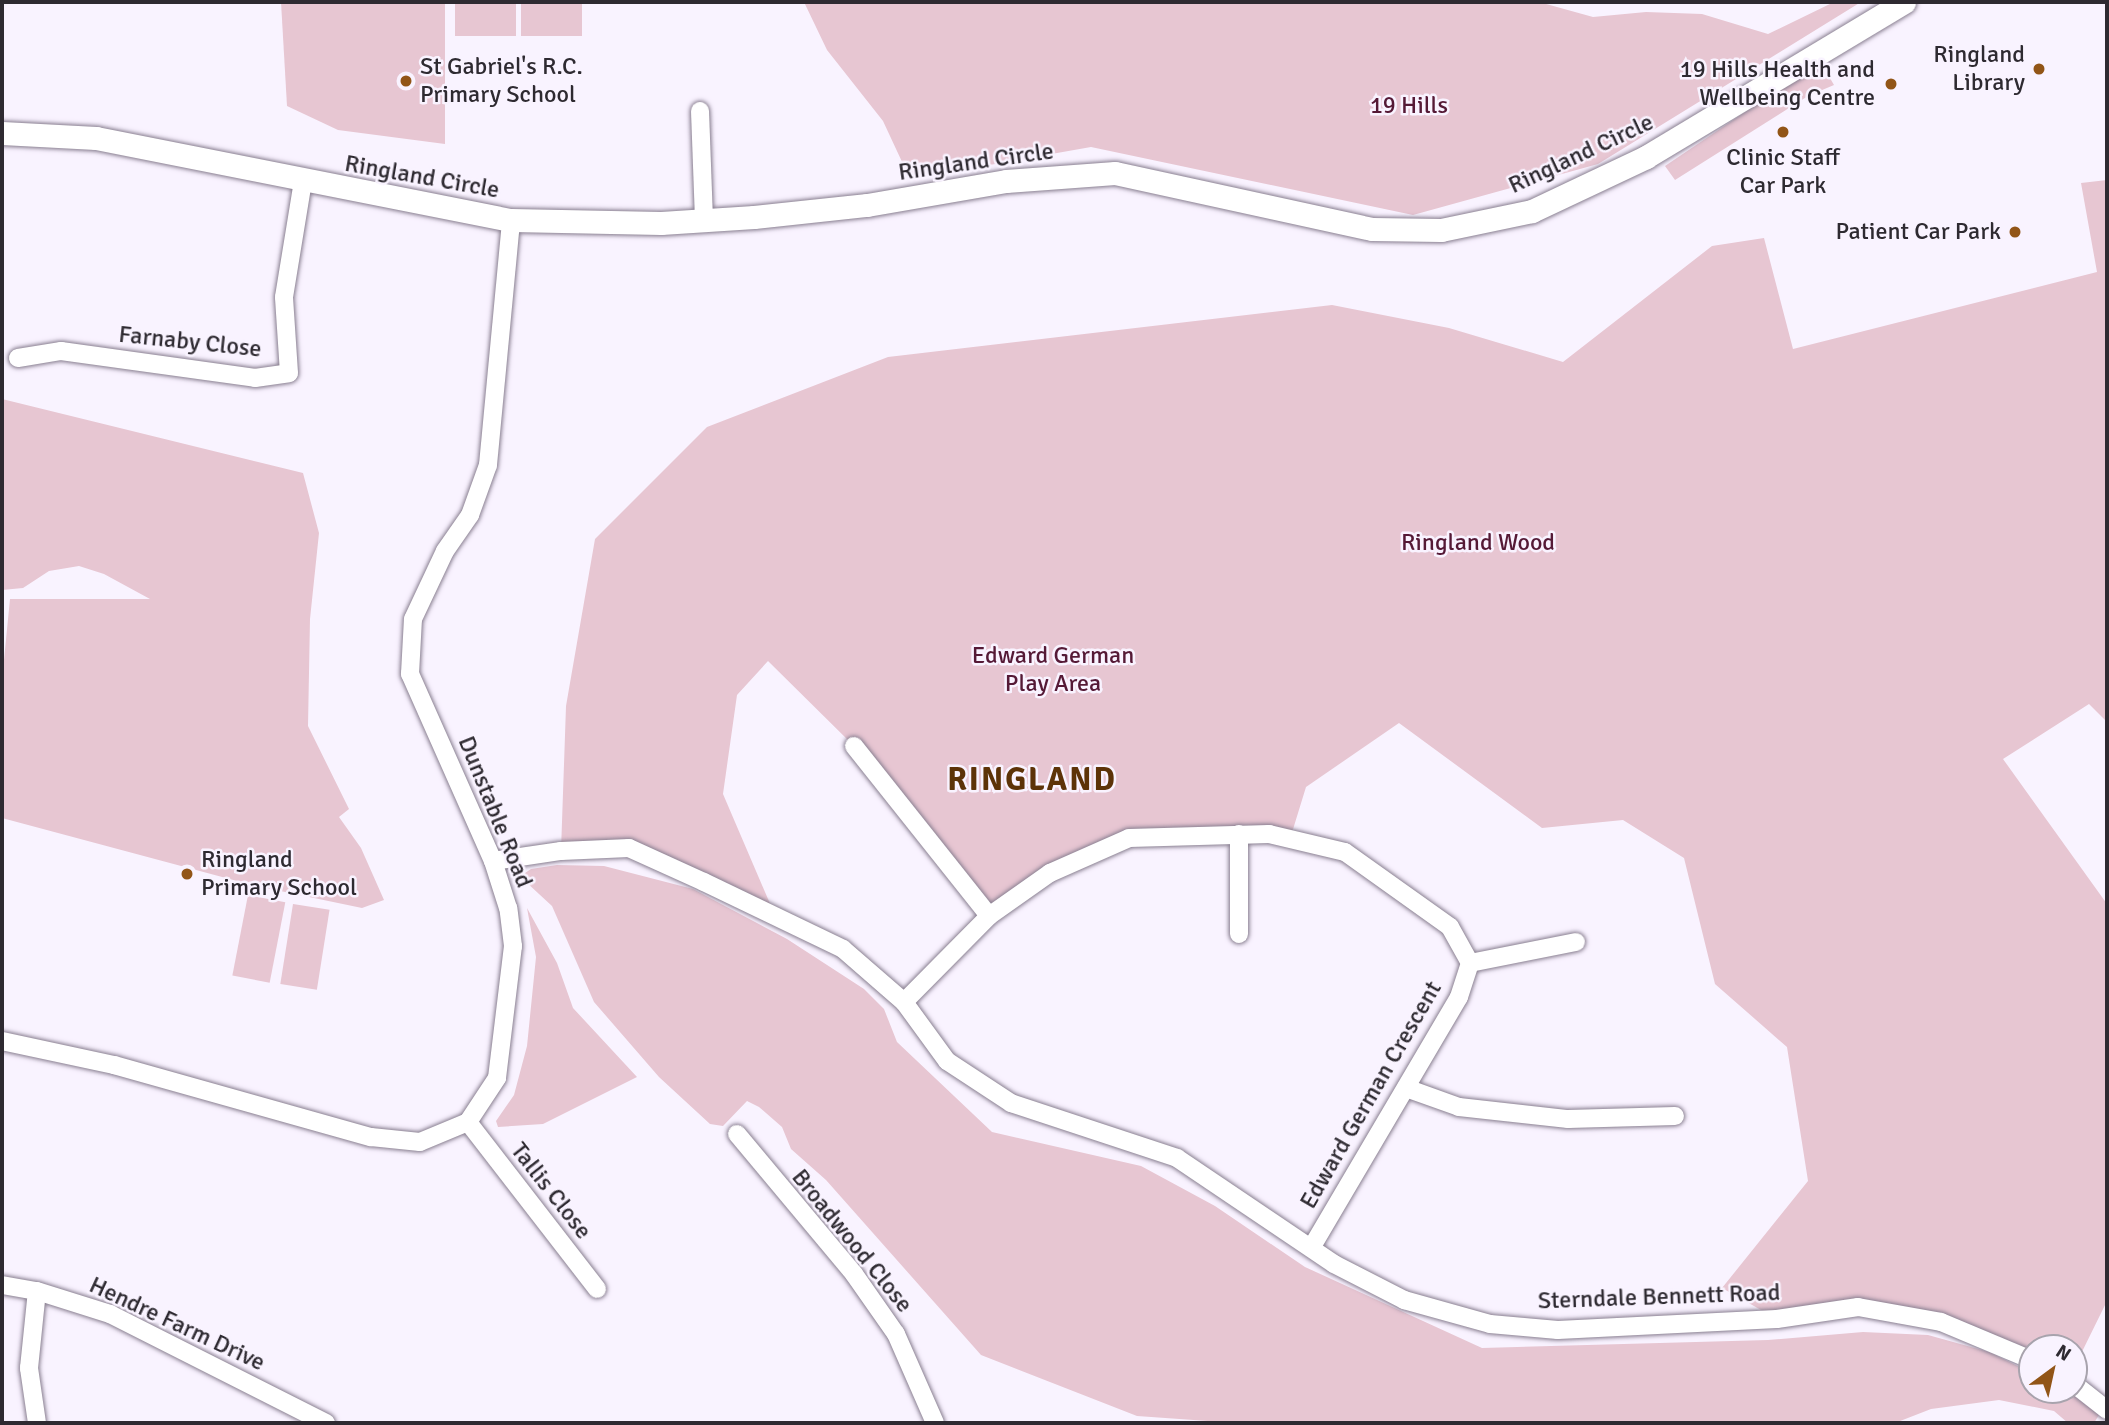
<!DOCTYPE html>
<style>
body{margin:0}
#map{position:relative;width:2109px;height:1425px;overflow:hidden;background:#f9f3ff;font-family:Signika,sans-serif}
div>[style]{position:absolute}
.green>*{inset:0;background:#e7c6d2;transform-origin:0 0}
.roads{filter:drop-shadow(0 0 2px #897f91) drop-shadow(0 0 2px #897f91)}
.minor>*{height:18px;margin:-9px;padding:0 9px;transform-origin:9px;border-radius:9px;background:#fff}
.tertiary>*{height:23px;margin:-11.5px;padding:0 11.5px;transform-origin:11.5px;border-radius:11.5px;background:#fff}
.dots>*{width:19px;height:19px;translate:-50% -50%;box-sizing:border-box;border:4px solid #f9f3ff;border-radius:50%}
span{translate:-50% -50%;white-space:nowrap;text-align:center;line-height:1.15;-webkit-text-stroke:5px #f9f3ff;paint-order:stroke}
.poi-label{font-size:24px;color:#2e2a31}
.right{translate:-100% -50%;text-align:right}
.left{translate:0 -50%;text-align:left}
.park-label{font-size:24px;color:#551936}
.street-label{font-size:24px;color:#2e2a31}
.district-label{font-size:32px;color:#5d3308;font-weight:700;letter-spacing:2px}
.frame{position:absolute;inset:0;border:4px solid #2e2a31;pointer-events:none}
.north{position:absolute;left:2018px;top:1334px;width:70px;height:70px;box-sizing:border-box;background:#f9f3ff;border:2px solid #a8a3ad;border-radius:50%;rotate:33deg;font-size:19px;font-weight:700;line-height:28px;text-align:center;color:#2e2a31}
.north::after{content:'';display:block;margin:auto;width:24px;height:32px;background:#925517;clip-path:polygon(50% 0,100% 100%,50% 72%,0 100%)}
</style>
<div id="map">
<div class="green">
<div style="clip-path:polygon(281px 2px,445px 2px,445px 144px,338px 130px,287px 106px)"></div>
<div style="left:455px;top:2px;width:61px;height:34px"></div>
<div style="left:521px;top:2px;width:61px;height:34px"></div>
<div style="clip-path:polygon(804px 2px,1539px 2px,1593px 17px,1646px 12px,1702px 14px,1768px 34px,1834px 2px,1861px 2px,1598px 164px,1413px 215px,1091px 147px,910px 179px,883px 121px,827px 50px)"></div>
<div style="clip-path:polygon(1817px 69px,1827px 73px,1834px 85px,1808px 96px,1675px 180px,1665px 166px,1806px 71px)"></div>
<div style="clip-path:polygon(2107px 180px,2107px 722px,2089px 704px,2003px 759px,2107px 904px,2107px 1301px,2074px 1368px,2074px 1348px,2032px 1348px,2032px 1360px,2008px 1346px,1859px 1307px,1777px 1319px,1722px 1288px,1808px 1181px,1787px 1047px,1715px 984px,1684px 858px,1623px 820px,1542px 828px,1399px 723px,1306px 787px,1290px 839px,1129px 838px,989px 916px,854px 746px,768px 661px,737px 695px,723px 794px,777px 920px,629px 849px,561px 851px,566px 706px,595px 539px,707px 427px,888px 357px,1332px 305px,1449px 328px,1563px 362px,1712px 246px,1764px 238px,1793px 349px,2097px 272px,2081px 183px)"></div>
<div style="clip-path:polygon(2px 399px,303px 473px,319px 533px,310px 619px,308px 726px,349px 809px,339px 817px,361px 848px,384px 900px,362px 908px,252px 885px,2px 818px,2px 680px,10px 599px,150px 599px,104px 574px,79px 566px,49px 571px,23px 588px,2px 590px)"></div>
<div style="clip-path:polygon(557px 865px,604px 866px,693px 889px,787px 939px,864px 989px,884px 1009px,897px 1042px,992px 1132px,1141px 1166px,1215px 1206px,1305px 1267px,1482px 1348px,1768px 1340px,1863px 1332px,1928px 1335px,1989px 1352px,2032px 1373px,2032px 1390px,2067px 1390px,2099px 1415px,2094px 1423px,2068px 1423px,2054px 1411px,1999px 1400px,1931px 1409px,1895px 1423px,1236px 1423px,1137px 1416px,981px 1355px,826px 1180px,791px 1149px,782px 1127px,759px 1107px,747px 1101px,723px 1126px,710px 1124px,659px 1077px,594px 1002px,552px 906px,526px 882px,525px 873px,531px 869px)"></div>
<div style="left:248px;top:895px;width:38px;height:82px;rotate:11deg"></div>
<div style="left:293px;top:904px;width:37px;height:81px;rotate:9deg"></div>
<div style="clip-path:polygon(527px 908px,557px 963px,573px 1008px,637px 1077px,543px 1124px,498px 1127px,496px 1121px,514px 1095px,527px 1046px,536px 957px)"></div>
</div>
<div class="roads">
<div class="minor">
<div style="left:700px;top:111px;width:110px;rotate:87.9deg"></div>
<div style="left:18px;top:358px;width:44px;rotate:-9.2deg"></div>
<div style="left:61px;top:351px;width:196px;rotate:7.9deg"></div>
<div style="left:255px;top:378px;width:34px;rotate:-8deg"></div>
<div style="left:289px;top:373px;width:76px;rotate:-93.8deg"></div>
<div style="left:284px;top:297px;width:118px;rotate:-80.7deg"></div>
<div style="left:854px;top:746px;width:217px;rotate:51.5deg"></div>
<div style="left:493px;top:861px;width:69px;rotate:-8.4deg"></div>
<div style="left:561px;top:851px;width:68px;rotate:-2.5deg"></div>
<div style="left:629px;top:848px;width:82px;rotate:24.4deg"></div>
<div style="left:704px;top:882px;width:154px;rotate:25.7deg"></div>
<div style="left:843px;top:949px;width:81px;rotate:41deg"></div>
<div style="left:904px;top:1002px;width:73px;rotate:53.9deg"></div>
<div style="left:947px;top:1061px;width:77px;rotate:33.3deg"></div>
<div style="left:1011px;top:1103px;width:175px;rotate:18.3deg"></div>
<div style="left:1177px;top:1158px;width:189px;rotate:34deg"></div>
<div style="left:1334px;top:1264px;width:79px;rotate:27.2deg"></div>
<div style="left:1404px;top:1300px;width:89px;rotate:15.6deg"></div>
<div style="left:1490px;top:1324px;width:68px;rotate:5deg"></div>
<div style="left:1558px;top:1330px;width:219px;rotate:-2.9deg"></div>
<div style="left:1777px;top:1319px;width:82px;rotate:-8.4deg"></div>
<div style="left:1858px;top:1307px;width:84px;rotate:10.2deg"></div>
<div style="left:1941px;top:1322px;width:99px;rotate:22.7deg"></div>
<div style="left:1239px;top:934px;width:100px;rotate:-90deg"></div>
<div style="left:1470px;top:963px;width:108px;rotate:-11.2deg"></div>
<div style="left:904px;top:1002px;width:121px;rotate:-45.3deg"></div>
<div style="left:989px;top:916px;width:75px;rotate:-35.2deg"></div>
<div style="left:1050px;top:873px;width:86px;rotate:-23.9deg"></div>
<div style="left:1129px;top:838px;width:140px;rotate:-1.6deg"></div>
<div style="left:1269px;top:834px;width:78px;rotate:13.3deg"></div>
<div style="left:1345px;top:852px;width:129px;rotate:35.5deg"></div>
<div style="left:1450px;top:927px;width:41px;rotate:60.9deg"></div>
<div style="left:1470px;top:963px;width:36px;rotate:108deg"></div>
<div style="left:1459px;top:997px;width:291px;rotate:120.5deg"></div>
<div style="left:2px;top:1041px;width:115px;rotate:12.1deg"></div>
<div style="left:114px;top:1065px;width:267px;rotate:15.7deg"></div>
<div style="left:371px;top:1137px;width:49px;rotate:5.8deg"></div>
<div style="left:420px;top:1142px;width:52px;rotate:-22.6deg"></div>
<div style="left:468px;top:1122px;width:53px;rotate:-56.6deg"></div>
<div style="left:497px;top:1078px;width:133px;rotate:-83.1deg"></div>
<div style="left:513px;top:946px;width:38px;rotate:-97deg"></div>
<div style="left:508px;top:908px;width:49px;rotate:-107.7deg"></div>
<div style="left:493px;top:861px;width:205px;rotate:-113.9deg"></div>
<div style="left:410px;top:674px;width:55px;rotate:-86.9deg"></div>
<div style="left:413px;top:619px;width:75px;rotate:-64.8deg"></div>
<div style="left:445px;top:551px;width:44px;rotate:-55.2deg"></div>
<div style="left:470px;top:515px;width:53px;rotate:-70.2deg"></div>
<div style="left:488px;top:465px;width:246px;rotate:-84.6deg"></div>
<div style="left:1406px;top:1088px;width:56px;rotate:19.7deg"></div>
<div style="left:1459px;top:1107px;width:110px;rotate:6.3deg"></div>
<div style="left:1568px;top:1119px;width:107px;rotate:-1.6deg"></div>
<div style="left:468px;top:1122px;width:211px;rotate:52.3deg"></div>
<div style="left:737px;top:1134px;width:182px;rotate:50.1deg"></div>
<div style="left:854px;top:1274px;width:73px;rotate:55deg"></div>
<div style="left:896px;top:1334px;width:97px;rotate:66.3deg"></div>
<div style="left:2px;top:1285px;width:36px;rotate:10deg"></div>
<div style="left:37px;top:1291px;width:77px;rotate:17.5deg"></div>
<div style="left:110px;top:1314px;width:242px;rotate:26.8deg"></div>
<div style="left:2074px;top:1384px;width:42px;rotate:38.2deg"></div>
<div style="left:37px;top:1423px;width:56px;rotate:-98.3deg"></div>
<div style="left:29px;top:1368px;width:77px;rotate:-84.1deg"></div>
</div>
<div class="tertiary">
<div style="left:2px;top:133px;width:94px;rotate:3deg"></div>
<div style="left:96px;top:138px;width:423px;rotate:11.2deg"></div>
<div style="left:511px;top:220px;width:150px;rotate:1.1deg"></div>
<div style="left:661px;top:223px;width:93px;rotate:-3.7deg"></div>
<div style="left:754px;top:217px;width:114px;rotate:-6.1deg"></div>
<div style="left:867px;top:205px;width:141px;rotate:-9.8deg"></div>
<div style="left:1006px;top:181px;width:109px;rotate:-4.2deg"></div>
<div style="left:1115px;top:173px;width:263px;rotate:12.3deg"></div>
<div style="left:1372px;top:229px;width:69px;rotate:0.8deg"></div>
<div style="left:1441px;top:230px;width:93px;rotate:-11.8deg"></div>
<div style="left:1532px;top:211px;width:126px;rotate:-25.3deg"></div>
<div style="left:1646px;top:157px;width:301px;rotate:-31deg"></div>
</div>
</div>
<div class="dots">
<div style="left:2039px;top:69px;background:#925517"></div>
<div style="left:406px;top:81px;background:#925517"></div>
<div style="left:1891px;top:84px;background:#925517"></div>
<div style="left:1783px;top:132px;background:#925517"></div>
<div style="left:2015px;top:232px;background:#925517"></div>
<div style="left:187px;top:874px;background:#925517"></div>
</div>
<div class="poi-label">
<span class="right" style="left:2025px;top:69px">Ringland<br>Library</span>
<span class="left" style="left:420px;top:81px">St Gabriel's R.C.<br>Primary School</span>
<span class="right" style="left:1875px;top:84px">19 Hills Health and<br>Wellbeing Centre</span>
<span style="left:1783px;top:172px">Clinic Staff<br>Car Park</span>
<span class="right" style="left:2001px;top:232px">Patient Car Park</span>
<span class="left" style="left:201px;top:874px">Ringland<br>Primary School</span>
</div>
<div class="park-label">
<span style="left:1409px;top:106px">19 Hills</span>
<span style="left:1478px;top:543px">Ringland Wood</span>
<span style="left:1053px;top:670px">Edward German<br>Play Area</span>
</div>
<div class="street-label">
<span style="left:1581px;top:154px;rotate:-25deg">Ringland Circle</span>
<span style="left:976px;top:162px;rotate:-8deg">Ringland Circle</span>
<span style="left:422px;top:177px;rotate:10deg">Ringland Circle</span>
<span style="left:190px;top:342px;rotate:6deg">Farnaby Close</span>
<span style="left:495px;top:812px;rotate:68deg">Dunstable Road</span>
<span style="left:1371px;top:1095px;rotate:-60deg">Edward German Crescent</span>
<span style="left:551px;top:1191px;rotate:52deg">Tallis Close</span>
<span style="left:852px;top:1241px;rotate:51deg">Broadwood Close</span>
<span style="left:1659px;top:1297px;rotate:-2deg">Sterndale Bennett Road</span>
<span style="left:177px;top:1324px;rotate:25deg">Hendre Farm Drive</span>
</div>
<div class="district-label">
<span style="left:1032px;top:780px">RINGLAND</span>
</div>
<div class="frame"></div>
<div class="north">N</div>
</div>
